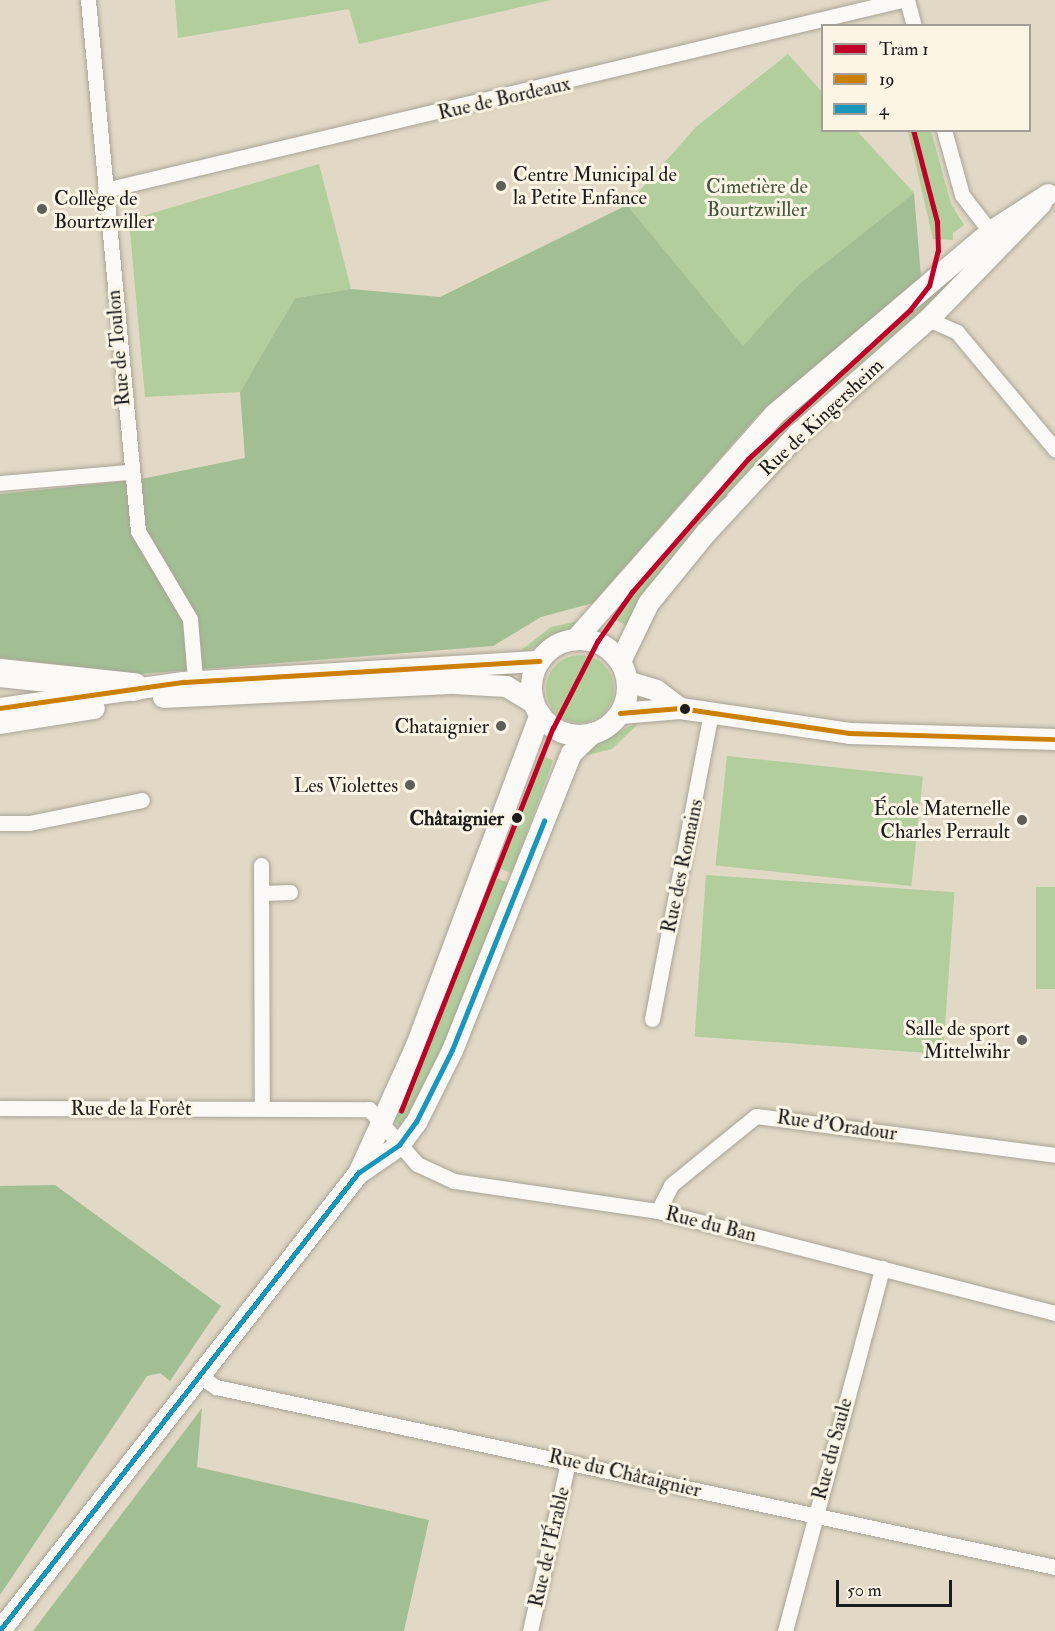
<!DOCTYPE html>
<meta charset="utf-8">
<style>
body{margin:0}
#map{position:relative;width:1055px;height:1631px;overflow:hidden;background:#e1d8c5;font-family:"IM FELL Double Pica",serif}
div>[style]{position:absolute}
.green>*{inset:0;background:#b1ce9c;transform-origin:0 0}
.round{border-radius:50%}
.forest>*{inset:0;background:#a2bf94}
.roads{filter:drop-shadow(0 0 2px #a9a497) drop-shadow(0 0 2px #a9a497)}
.street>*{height:15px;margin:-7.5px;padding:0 7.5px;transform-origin:7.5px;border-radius:7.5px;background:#faf9f6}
.secondary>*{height:21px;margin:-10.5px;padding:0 10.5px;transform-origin:10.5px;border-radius:10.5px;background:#faf9f6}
.secondary>.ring{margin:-10.5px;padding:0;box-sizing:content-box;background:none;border:21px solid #faf9f6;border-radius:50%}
.highway>*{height:28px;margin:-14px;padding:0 14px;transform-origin:14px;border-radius:14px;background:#faf9f6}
.tram>*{height:1.5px;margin:-0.75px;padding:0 0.75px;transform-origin:0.75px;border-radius:0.75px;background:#adaca9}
.bus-1>*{height:4.5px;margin:-2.25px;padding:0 2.25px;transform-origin:2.25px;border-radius:2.25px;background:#cc8000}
.bus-2>*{height:4.5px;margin:-2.25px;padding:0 2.25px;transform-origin:2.25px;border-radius:2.25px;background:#1897bd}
.tram-1>*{height:4.5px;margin:-2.25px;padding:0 2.25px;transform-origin:2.25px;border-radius:2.25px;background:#c00027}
.dots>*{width:16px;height:16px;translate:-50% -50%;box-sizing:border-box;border:3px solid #fcf5e5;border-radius:50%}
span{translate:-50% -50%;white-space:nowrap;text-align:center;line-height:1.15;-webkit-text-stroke:6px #fcf5e5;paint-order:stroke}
.street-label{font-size:20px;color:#1c1c1c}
.poi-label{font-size:20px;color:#1c1c1c}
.left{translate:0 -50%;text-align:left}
.right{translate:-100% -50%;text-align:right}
.park-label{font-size:20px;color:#42573d}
.stop-label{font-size:20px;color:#1c1c1c;font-weight:700}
.legend{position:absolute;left:821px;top:24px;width:210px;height:108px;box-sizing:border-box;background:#fcf5e5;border:2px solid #a29e95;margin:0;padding:8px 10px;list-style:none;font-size:18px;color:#1c1c1c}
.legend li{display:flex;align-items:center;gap:12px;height:30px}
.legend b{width:30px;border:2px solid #a29e95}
.scale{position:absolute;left:836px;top:1580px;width:116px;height:27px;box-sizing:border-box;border:3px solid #1c1c1c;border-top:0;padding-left:8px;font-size:18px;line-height:21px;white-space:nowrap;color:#1c1c1c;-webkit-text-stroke:4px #fcf5e5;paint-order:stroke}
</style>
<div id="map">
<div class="green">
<div style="clip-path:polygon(175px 0,551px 0,359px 44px,349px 9px,178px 38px)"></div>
<div style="clip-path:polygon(788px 54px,822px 92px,822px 130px,857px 131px,914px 193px,800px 283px,743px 347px,627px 205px,696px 127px)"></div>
<div style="clip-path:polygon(908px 131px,931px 131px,951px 204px,964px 225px,953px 233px,953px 240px,933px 239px)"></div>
<div style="clip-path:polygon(319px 164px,351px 289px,295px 298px,240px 392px,145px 397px,129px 220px)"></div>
<div style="clip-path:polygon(963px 266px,944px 291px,803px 425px,628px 627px,606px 614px,779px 422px)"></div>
<div style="clip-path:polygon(583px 620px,578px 631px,515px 655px,551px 627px)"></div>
<div class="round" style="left:546px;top:655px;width:68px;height:68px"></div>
<div style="clip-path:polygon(641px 721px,612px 749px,579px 757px,593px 744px)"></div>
<div style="left:539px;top:755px;width:15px;height:120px;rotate:20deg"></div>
<div style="left:727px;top:756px;width:197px;height:110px;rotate:6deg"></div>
<div style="left:706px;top:875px;width:249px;height:162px;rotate:4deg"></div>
<div style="clip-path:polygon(491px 876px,511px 884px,447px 1046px,401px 1127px,393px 1119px,480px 890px,485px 892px)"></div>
<div style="left:1036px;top:887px;width:19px;height:102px"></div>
</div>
<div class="forest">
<div style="clip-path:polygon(914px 193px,921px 277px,758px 415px,593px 603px,541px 617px,493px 646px,141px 674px,0 658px,0 494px,136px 480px,245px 458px,240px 392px,295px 298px,351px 289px,440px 297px,627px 205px,743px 346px,800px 283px)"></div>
<div style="clip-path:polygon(55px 1185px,221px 1306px,170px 1381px,160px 1373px,147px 1376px,0 1595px,0 1186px)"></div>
<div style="clip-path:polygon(202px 1408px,197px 1467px,429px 1520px,404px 1631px,33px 1631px)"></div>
</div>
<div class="roads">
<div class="street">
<div style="left:88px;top:0;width:533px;rotate:84.62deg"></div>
<div style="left:138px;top:531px;width:102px;rotate:59.4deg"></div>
<div style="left:190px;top:619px;width:72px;rotate:85.2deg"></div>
<div style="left:907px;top:0;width:27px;rotate:75deg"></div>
<div style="left:944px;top:130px;width:67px;rotate:74.5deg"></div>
<div style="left:962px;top:195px;width:56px;rotate:52.3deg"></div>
<div style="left:105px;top:190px;width:819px;rotate:-13.41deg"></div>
<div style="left:928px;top:319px;width:32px;rotate:24deg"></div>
<div style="left:957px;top:332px;width:153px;rotate:50.1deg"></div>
<div style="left:0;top:483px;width:129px;rotate:-4.9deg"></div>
<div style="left:0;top:823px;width:29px"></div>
<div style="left:29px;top:823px;width:115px;rotate:-11.5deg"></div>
<div style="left:261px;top:865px;width:243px;rotate:89.8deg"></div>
<div style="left:262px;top:893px;width:28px;rotate:-2deg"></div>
<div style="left:652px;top:1019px;width:312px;rotate:-79.1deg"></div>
<div style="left:0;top:1108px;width:369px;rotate:0.2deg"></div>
<div style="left:369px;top:1109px;width:73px;rotate:48.9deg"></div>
<div style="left:417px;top:1164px;width:41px;rotate:24.7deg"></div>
<div style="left:454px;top:1181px;width:206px;rotate:8.4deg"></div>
<div style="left:658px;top:1211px;width:410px;rotate:14.4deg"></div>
<div style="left:658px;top:1211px;width:29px;rotate:-63deg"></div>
<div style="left:671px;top:1185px;width:109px;rotate:-39.1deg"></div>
<div style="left:756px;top:1116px;width:302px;rotate:7.4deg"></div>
<div style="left:198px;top:1375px;width:22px;rotate:34deg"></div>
<div style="left:216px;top:1387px;width:858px;rotate:12.11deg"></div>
<div style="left:530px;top:1631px;width:172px;rotate:-77.3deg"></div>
<div style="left:785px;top:1631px;width:376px;rotate:-75deg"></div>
</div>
<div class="secondary">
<div style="left:575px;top:639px;width:300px;rotate:-48.5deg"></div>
<div style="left:774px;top:414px;width:282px;rotate:-40.2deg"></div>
<div style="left:989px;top:232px;width:70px;rotate:-32.8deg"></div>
<div class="ring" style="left:531px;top:639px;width:75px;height:75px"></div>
<div style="left:620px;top:661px;width:64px;rotate:-64.2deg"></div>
<div style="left:648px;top:603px;width:92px;rotate:-50.8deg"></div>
<div style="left:706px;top:532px;width:134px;rotate:-47.1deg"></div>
<div style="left:797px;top:434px;width:174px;rotate:-41.3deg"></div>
<div style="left:928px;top:319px;width:162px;rotate:-45.8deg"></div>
<div style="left:627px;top:681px;width:30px;rotate:17deg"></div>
<div style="left:656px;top:690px;width:30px;rotate:37deg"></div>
<div style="left:163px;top:697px;width:291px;rotate:-2.8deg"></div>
<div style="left:454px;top:683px;width:52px;rotate:3.3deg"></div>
<div style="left:506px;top:686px;width:31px;rotate:31deg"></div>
<div style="left:0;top:708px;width:185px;rotate:-8.1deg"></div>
<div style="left:183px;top:682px;width:357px;rotate:-3.4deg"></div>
<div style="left:620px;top:713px;width:60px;rotate:-4.8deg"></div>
<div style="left:680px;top:708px;width:171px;rotate:8.4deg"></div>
<div style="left:849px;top:733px;width:206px;rotate:1.7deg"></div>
<div style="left:0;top:723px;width:95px;rotate:-9.1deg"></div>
<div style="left:358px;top:1173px;width:141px;rotate:-65.6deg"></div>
<div style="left:416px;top:1045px;width:353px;rotate:-69.5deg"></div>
<div style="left:0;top:1630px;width:581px;rotate:-51.93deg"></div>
<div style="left:358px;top:1173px;width:50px;rotate:-34.3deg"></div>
<div style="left:399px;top:1145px;width:29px;rotate:-54deg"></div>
<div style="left:416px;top:1122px;width:80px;rotate:-63.4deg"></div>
<div style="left:452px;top:1050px;width:320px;rotate:-68.2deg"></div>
<div style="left:571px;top:753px;width:29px;rotate:-44deg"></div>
</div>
<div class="highway">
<div style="left:0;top:673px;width:135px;rotate:6deg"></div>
</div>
</div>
<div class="tram">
<div style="left:676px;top:540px;width:67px;rotate:-41.3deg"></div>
</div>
<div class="bus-1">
<div style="left:0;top:708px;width:185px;rotate:-8.1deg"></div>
<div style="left:183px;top:682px;width:357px;rotate:-3.4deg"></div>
<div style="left:620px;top:713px;width:60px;rotate:-4.8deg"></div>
<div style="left:680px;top:708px;width:171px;rotate:8.4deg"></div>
<div style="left:849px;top:733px;width:206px;rotate:1.7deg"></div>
</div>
<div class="bus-2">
<div style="left:0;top:1630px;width:581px;rotate:-51.93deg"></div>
<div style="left:358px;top:1173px;width:50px;rotate:-34.3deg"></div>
<div style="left:399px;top:1145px;width:29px;rotate:-54deg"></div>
<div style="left:416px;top:1122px;width:80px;rotate:-63.4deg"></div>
<div style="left:452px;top:1050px;width:247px;rotate:-68.1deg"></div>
</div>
<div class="tram-1">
<div style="left:401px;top:1111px;width:412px;rotate:-68.4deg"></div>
<div style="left:553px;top:728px;width:97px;rotate:-62.9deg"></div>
<div style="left:597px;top:642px;width:61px;rotate:-55deg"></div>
<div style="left:632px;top:592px;width:176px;rotate:-48.9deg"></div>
<div style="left:748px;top:459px;width:220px;rotate:-42.6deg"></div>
<div style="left:910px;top:310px;width:31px;rotate:-52deg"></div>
<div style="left:929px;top:286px;width:36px;rotate:-76deg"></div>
<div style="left:938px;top:251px;width:29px;rotate:-92deg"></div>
<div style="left:937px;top:222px;width:95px;rotate:-104.6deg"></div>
</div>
<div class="dots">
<div style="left:501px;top:186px;background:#615e57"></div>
<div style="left:42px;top:209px;background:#615e57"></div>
<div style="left:685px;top:709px;background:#1c1c1c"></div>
<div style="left:501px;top:726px;background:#615e57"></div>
<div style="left:410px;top:785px;background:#615e57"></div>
<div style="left:517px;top:818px;background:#1c1c1c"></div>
<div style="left:1022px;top:820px;background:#615e57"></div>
<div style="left:1022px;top:1040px;background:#615e57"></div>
</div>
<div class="street-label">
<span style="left:504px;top:98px;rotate:-13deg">Rue de Bordeaux</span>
<span style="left:118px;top:348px;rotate:-95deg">Rue de Toulon</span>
<span style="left:821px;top:417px;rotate:-43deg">Rue de Kingersheim</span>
<span style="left:682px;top:866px;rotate:-78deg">Rue des Romains</span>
<span style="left:131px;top:1108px">Rue de la Forêt</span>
<span style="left:837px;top:1125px;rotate:8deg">Rue d'Oradour</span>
<span style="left:711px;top:1224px;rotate:14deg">Rue du Ban</span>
<span style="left:832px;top:1449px;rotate:-75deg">Rue du Saule</span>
<span style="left:625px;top:1473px;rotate:13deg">Rue du Châtaignier</span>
<span style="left:549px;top:1547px;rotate:-77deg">Rue de l'Érable</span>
</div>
<div class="poi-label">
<span class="left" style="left:513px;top:186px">Centre Municipal de<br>la Petite Enfance</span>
<span class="left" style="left:54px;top:210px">Collège de<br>Bourtzwiller</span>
<span class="right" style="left:489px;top:726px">Chataignier</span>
<span class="right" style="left:398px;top:785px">Les Violettes</span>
<span class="right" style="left:1010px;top:820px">École Maternelle<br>Charles Perrault</span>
<span class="right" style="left:1010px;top:1040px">Salle de sport<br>Mittelwihr</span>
</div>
<div class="park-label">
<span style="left:757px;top:198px">Cimetière de<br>Bourtzwiller</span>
</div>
<div class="stop-label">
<span class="right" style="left:504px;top:818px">Châtaignier</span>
</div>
<ul class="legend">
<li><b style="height:8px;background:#c00027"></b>Tram 1</li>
<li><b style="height:8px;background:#cc8000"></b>19</li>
<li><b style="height:8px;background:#1897bd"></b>4</li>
</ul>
<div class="scale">50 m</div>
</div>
